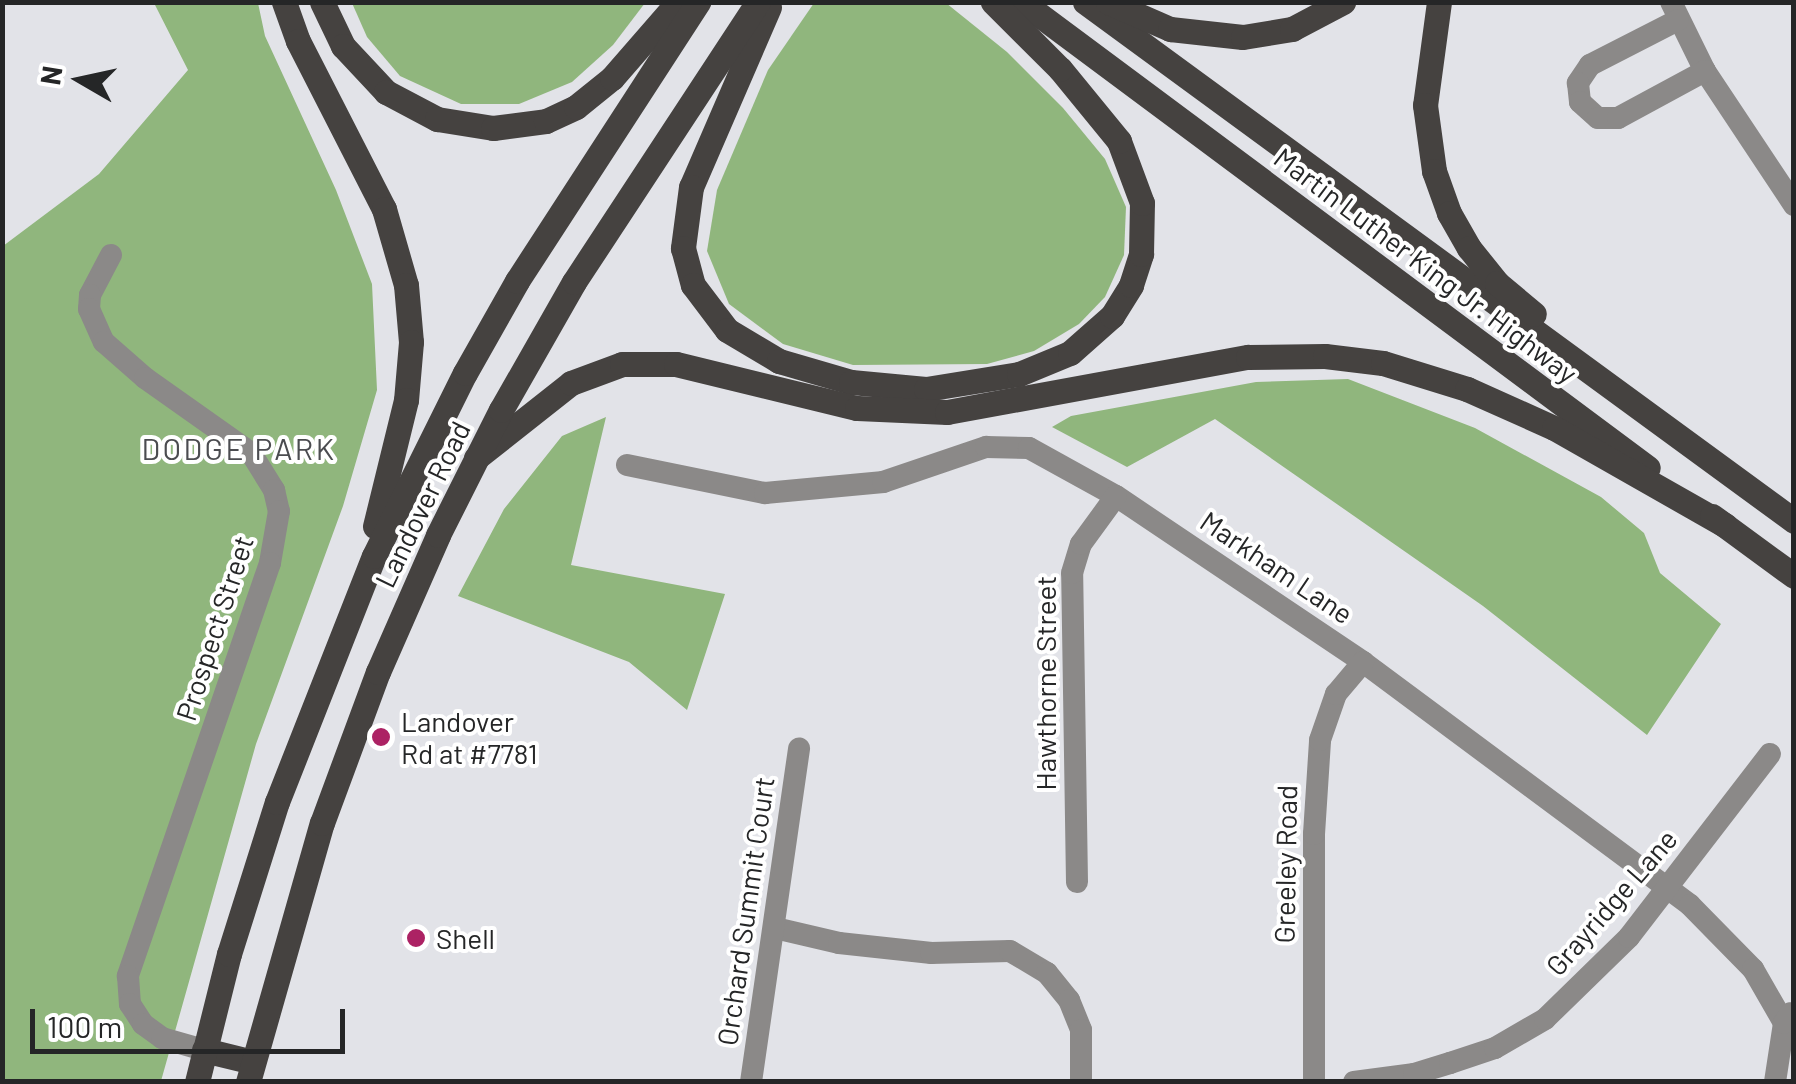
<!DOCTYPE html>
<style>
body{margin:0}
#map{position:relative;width:1796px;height:1084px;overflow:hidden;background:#e2e3e8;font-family:Barlow,sans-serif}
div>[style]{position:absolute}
.forest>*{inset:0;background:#90b67d}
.minor>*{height:22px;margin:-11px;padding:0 11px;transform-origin:11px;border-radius:11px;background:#8b8988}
.major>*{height:25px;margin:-12.5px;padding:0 12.5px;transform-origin:12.5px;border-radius:12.5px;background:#454240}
.dots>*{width:28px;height:28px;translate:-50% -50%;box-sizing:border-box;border:5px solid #fff;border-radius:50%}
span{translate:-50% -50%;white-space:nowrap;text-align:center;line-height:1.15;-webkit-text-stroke:8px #fff;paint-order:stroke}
.street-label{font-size:28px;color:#252627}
.poi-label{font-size:28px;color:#252627}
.left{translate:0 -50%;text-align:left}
.neighbourhood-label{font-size:30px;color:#4b4c50;letter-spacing:2.5px}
.frame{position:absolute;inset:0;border:5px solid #252627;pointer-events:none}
.north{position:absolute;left:30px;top:30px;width:100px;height:100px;-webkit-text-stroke:8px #fff;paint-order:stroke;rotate:279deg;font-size:28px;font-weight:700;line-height:40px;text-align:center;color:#252627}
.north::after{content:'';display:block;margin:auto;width:35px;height:45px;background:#252627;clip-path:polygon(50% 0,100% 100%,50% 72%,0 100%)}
.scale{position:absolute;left:30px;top:1009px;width:315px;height:45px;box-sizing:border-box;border:5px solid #252627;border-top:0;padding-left:12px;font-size:30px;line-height:35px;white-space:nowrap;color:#252627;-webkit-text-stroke:8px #fff;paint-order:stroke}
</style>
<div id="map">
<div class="forest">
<div style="clip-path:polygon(154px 3px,258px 3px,265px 36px,336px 190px,372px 284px,377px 390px,343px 506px,256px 744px,161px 1081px,3px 1082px,3px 246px,99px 174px,188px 70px)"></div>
<div style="clip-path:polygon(352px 3px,645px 3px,613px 45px,572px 82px,519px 104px,461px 104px,400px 76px,367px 37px)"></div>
<div style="clip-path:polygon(814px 3px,946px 3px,1007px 52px,1063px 108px,1105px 159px,1126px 207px,1124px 255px,1105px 297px,1079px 324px,1034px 351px,987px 364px,853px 365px,783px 344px,729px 304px,707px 251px,717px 190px,768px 70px)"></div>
<div style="clip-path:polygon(1348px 379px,1475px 428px,1601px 497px,1644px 533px,1660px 573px,1721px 624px,1647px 735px,1483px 606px,1215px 419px,1127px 467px,1052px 427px,1071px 416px,1256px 382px)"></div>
<div style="clip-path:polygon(606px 417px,571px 565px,725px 594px,687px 710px,629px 662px,458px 596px,504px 509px,562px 436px)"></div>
</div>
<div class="minor">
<div style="left:1671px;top:2px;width:77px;rotate:63.8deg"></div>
<div style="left:1705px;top:71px;width:161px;rotate:56.4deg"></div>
<div style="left:1678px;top:20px;width:99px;rotate:152.9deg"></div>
<div style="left:1590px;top:65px;width:22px;rotate:124deg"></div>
<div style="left:1578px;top:83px;width:19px;rotate:84deg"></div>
<div style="left:1580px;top:102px;width:24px;rotate:42deg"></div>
<div style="left:1598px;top:118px;width:20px"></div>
<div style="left:1618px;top:118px;width:99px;rotate:-28.4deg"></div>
<div style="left:111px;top:255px;width:45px;rotate:117.7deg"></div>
<div style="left:90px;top:295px;width:14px;rotate:94deg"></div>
<div style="left:89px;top:309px;width:36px;rotate:66deg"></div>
<div style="left:104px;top:342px;width:55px;rotate:41.3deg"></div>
<div style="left:145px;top:378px;width:130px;rotate:35.3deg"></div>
<div style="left:251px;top:453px;width:44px;rotate:58.1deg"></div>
<div style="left:274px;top:490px;width:22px;rotate:77deg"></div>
<div style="left:279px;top:511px;width:53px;rotate:99.8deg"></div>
<div style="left:270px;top:563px;width:437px;rotate:109deg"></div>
<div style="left:128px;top:976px;width:28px;rotate:86deg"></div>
<div style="left:130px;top:1004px;width:24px;rotate:57deg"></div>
<div style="left:143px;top:1024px;width:24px;rotate:36deg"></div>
<div style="left:162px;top:1038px;width:44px;rotate:15.9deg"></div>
<div style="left:627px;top:465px;width:141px;rotate:11.5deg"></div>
<div style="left:765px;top:493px;width:119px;rotate:-5.3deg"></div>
<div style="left:883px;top:482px;width:109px;rotate:-18.8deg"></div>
<div style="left:986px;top:447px;width:43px;rotate:1.3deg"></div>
<div style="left:1029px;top:448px;width:99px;rotate:28.9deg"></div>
<div style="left:1116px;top:496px;width:298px;rotate:33.9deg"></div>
<div style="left:1363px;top:662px;width:407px;rotate:36.6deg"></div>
<div style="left:1690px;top:905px;width:90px;rotate:45.5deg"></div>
<div style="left:1753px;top:969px;width:62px;rotate:60.1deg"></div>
<div style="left:1077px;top:882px;width:309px;rotate:-90.9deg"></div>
<div style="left:1072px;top:573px;width:30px;rotate:-73deg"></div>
<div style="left:1081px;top:544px;width:59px;rotate:-53.9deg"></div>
<div style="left:775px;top:928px;width:66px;rotate:13.2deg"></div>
<div style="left:839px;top:943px;width:93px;rotate:6.2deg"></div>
<div style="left:931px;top:953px;width:79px;rotate:-1.5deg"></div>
<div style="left:1010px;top:951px;width:43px;rotate:30.7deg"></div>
<div style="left:1047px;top:973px;width:35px;rotate:51deg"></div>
<div style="left:1069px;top:1000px;width:32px;rotate:68deg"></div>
<div style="left:1081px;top:1030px;width:52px;rotate:90deg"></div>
<div style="left:751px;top:1082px;width:337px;rotate:-81.8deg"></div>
<div style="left:1314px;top:1082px;width:248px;rotate:-90deg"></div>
<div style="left:1314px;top:834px;width:94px;rotate:-86.3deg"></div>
<div style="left:1320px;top:740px;width:49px;rotate:-70.8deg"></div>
<div style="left:1336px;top:694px;width:42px;rotate:-49.8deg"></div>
<div style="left:1354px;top:1082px;width:61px;rotate:-7.6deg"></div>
<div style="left:1414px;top:1074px;width:38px;rotate:-17deg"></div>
<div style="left:1450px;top:1063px;width:47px;rotate:-18.4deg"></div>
<div style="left:1495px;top:1048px;width:58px;rotate:-30.1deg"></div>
<div style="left:1545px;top:1019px;width:117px;rotate:-44.3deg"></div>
<div style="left:1629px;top:937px;width:231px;rotate:-52.4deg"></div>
<div style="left:1775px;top:1082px;width:60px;rotate:-81.3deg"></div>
<div style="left:1784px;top:1023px;width:12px;rotate:-55deg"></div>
</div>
<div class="major">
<div style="left:284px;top:2px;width:41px;rotate:70.3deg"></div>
<div style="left:298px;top:41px;width:189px;rotate:62.9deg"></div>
<div style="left:384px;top:209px;width:79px;rotate:73.9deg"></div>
<div style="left:406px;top:285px;width:57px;rotate:85deg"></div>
<div style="left:411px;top:342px;width:58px;rotate:94.9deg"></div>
<div style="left:406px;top:400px;width:130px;rotate:103.8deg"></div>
<div style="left:322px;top:2px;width:49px;rotate:64.5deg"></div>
<div style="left:343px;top:46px;width:63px;rotate:46.9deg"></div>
<div style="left:386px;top:92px;width:58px;rotate:27.9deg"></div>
<div style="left:437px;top:119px;width:57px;rotate:9.1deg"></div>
<div style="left:493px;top:128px;width:53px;rotate:-7.5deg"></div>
<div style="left:546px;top:121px;width:33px;rotate:-25deg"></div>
<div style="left:576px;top:107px;width:46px;rotate:-38.9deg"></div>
<div style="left:612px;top:78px;width:101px;rotate:-49deg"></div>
<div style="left:1022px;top:2px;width:780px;rotate:36.66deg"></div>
<div style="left:1085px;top:2px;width:879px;rotate:36.2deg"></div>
<div style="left:1108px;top:2px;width:68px;rotate:23.5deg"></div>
<div style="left:1170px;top:29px;width:73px;rotate:6.3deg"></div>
<div style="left:1243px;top:37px;width:50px;rotate:-9.3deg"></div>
<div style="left:1292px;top:29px;width:58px;rotate:-27.9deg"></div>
<div style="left:1439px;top:2px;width:104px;rotate:97.7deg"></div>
<div style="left:1425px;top:105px;width:67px;rotate:82.2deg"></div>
<div style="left:1434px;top:171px;width:45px;rotate:70.3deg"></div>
<div style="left:1449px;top:213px;width:40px;rotate:60.3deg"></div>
<div style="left:1469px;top:248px;width:45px;rotate:51.3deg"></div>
<div style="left:1497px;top:283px;width:48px;rotate:40deg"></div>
<div style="left:769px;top:7px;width:196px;rotate:113.4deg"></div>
<div style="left:691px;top:187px;width:62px;rotate:97.5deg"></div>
<div style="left:683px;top:248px;width:38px;rotate:75deg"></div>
<div style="left:693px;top:285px;width:56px;rotate:52.9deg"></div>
<div style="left:727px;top:330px;width:61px;rotate:30.8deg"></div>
<div style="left:779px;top:361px;width:75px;rotate:16.3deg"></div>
<div style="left:851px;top:382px;width:75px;rotate:5.3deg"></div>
<div style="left:926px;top:389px;width:94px;rotate:-9.2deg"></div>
<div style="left:1019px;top:374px;width:55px;rotate:-22.4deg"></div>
<div style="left:1070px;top:353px;width:56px;rotate:-41.4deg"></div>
<div style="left:1112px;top:316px;width:36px;rotate:-58deg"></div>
<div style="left:1131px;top:285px;width:33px;rotate:-72deg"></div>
<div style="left:1141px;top:254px;width:51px;rotate:-88.9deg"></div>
<div style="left:1142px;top:203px;width:66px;rotate:-110.4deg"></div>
<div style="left:1119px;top:141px;width:93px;rotate:-129.3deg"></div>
<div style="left:1060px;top:69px;width:95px;rotate:-135deg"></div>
<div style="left:476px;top:458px;width:121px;rotate:-38.3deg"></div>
<div style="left:571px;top:383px;width:54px;rotate:-20.4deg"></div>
<div style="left:622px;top:364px;width:54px"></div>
<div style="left:676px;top:364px;width:186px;rotate:13.7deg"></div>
<div style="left:857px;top:408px;width:90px;rotate:2.5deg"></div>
<div style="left:947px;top:412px;width:306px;rotate:-10.4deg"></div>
<div style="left:1248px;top:357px;width:77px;rotate:-0.7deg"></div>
<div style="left:1325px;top:356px;width:58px;rotate:6.9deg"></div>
<div style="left:1383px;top:363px;width:88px;rotate:17.2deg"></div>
<div style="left:1467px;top:389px;width:95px;rotate:24.1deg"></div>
<div style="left:1554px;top:428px;width:197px;rotate:29.6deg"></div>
<div style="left:1712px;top:516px;width:102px;rotate:36.2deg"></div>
<div style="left:204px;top:1050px;width:50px;rotate:13.8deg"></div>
<div style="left:197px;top:1082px;width:132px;rotate:-76deg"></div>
<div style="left:229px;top:954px;width:159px;rotate:-72.5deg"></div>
<div style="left:277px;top:802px;width:264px;rotate:-68.5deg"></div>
<div style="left:374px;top:556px;width:204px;rotate:-63.6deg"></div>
<div style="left:465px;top:373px;width:106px;rotate:-60.5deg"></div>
<div style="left:517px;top:281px;width:333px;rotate:-57deg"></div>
<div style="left:248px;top:1082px;width:269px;rotate:-74.1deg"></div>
<div style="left:322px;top:823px;width:161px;rotate:-69.7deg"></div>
<div style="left:378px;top:672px;width:150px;rotate:-66.3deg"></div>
<div style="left:438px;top:535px;width:140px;rotate:-63.3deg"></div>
<div style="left:501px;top:410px;width:147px;rotate:-60.3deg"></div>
<div style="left:574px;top:282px;width:335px;rotate:-56.7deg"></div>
</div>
<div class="dots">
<div style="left:381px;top:737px;background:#ac2264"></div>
<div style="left:416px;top:938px;background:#ac2264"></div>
</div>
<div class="street-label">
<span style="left:1426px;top:265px;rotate:37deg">Martin Luther King Jr. Highway</span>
<span style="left:422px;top:504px;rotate:-64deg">Landover Road</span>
<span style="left:1277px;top:567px;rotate:34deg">Markham Lane</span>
<span style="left:214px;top:628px;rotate:-72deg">Prospect Street</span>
<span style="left:1045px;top:683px;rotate:-90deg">Hawthorne Street</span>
<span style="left:1285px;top:864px;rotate:-89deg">Greeley Road</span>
<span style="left:1611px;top:902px;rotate:-49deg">Grayridge Lane</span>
<span style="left:745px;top:911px;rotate:-82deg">Orchard Summit Court</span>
</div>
<div class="poi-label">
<span class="left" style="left:401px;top:737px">Landover<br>Rd at #7781</span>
<span class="left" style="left:436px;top:938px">Shell</span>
</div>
<div class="neighbourhood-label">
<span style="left:239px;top:448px">DODGE PARK</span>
</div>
<div class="frame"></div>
<div class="north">N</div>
<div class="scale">100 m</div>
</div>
